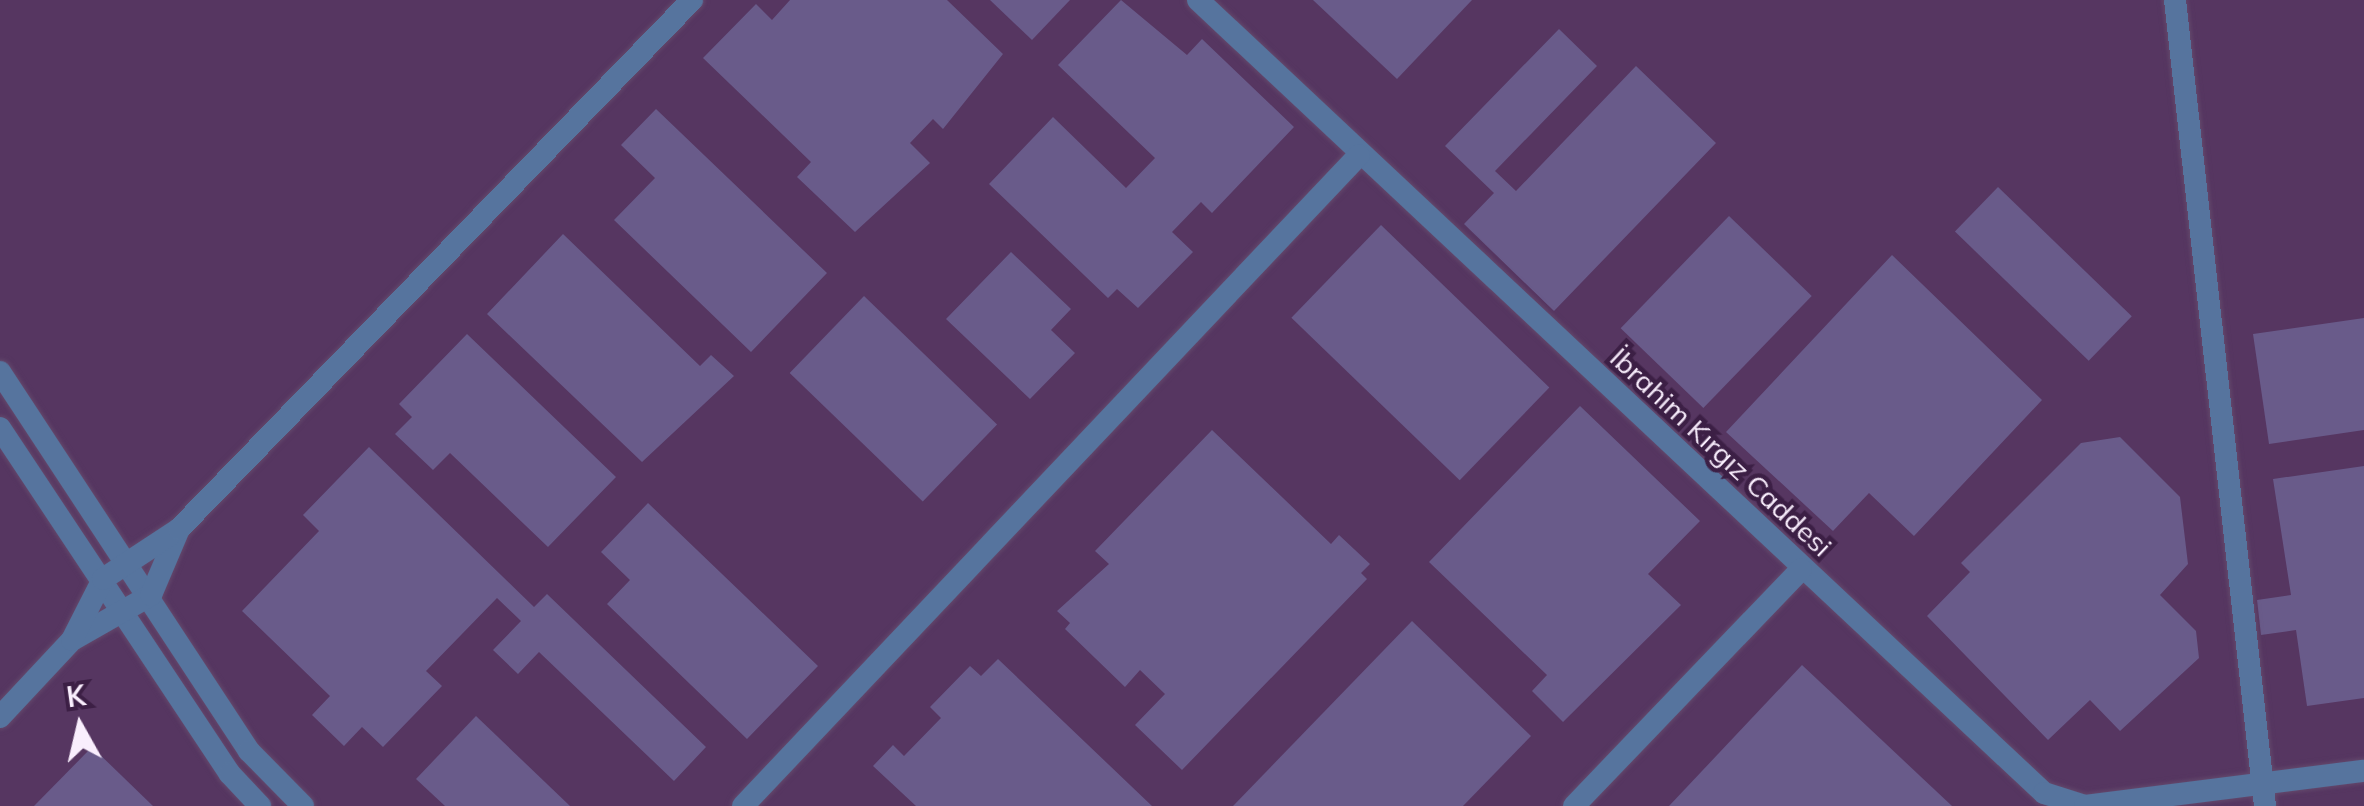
<!DOCTYPE html>
<meta charset="utf-8">
<style>
body{margin:0}
#map{position:relative;width:2364px;height:806px;overflow:hidden;background:#472a50;font-family:Mulish,sans-serif}
div>[style]{position:absolute}
.built>*{inset:0;background:#563661;transform-origin:0 0}
.building>*{inset:0;background:#695b8a;transform-origin:0 0}
.roads{filter:drop-shadow(0 0 2px #63496c) drop-shadow(0 0 2px #63496c)}
.minor>*{height:22px;margin:-11px;padding:0 11px;transform-origin:11px;border-radius:11px;background:#56749e}
span{translate:-50% -50%;white-space:nowrap;text-align:center;line-height:1.15;-webkit-text-stroke:9px #3c1f45;paint-order:stroke}
.street-label{font-size:28px;color:#f9eefd}
.north{position:absolute;left:30px;top:676px;width:100px;height:100px;-webkit-text-stroke:8px #3c1f45;paint-order:stroke;rotate:352deg;font-size:28px;font-weight:700;line-height:40px;text-align:center;color:#f9eefd}
.north::after{content:'';display:block;margin:auto;width:35px;height:45px;background:#f9eefd;clip-path:polygon(50% 0,100% 100%,50% 72%,0 100%)}
</style>
<div id="map">
<div class="built">
<div style="left:0;top:0;width:2364px;height:806px"></div>
</div>
<div class="building">
<div style="clip-path:polygon(790px 0,947px 0,1003px 54px,943px 129px,933px 119px,910px 143px,930px 163px,855px 232px,797px 177px,811px 162px,703px 58px,756px 4px,772px 20px)"></div>
<div style="clip-path:polygon(990px 0,1070px 0,1032px 40px)"></div>
<div style="clip-path:polygon(1121px 0,1187px 55px,1202px 39px,1294px 127px,1212px 213px,1201px 202px,1172px 232px,1193px 252px,1138px 308px,1117px 289px,1108px 298px,989px 184px,1053px 117px,1126px 188px,1155px 158px,1058px 65px)"></div>
<div style="clip-path:polygon(1313px 0,1472px 0,1397px 79px)"></div>
<div style="clip-path:polygon(1559px 29px,1597px 66px,1495px 171px,1516px 191px,1636px 66px,1716px 143px,1554px 311px,1464px 224px,1494px 193px,1445px 146px)"></div>
<div style="clip-path:polygon(656px 109px,827px 273px,751px 352px,614px 220px,655px 178px,621px 145px)"></div>
<div style="left:1998px;top:187px;width:186px;height:62px;rotate:44deg"></div>
<div style="left:1729px;top:216px;width:115px;height:156px;rotate:44deg"></div>
<div style="left:1381px;top:225px;width:234px;height:129px;rotate:44deg"></div>
<div style="clip-path:polygon(563px 234px,700px 366px,711px 355px,734px 376px,642px 462px,487px 314px)"></div>
<div style="clip-path:polygon(1011px 252px,1071px 309px,1051px 330px,1075px 353px,1030px 399px,946px 319px)"></div>
<div style="clip-path:polygon(1892px 255px,2042px 400px,1914px 536px,1869px 493px,1833px 531px,1726px 432px)"></div>
<div style="left:864px;top:296px;width:185px;height:107px;rotate:44deg"></div>
<div style="clip-path:polygon(2364px 318px,2364px 430px,2269px 444px,2253px 334px)"></div>
<div style="clip-path:polygon(467px 334px,616px 477px,548px 547px,450px 453px,433px 470px,395px 434px,412px 417px,399px 404px)"></div>
<div style="clip-path:polygon(1580px 406px,1700px 521px,1648px 574px,1681px 605px,1563px 722px,1532px 691px,1547px 675px,1429px 562px)"></div>
<div style="clip-path:polygon(1212px 430px,1331px 544px,1339px 535px,1370px 564px,1361px 573px,1367px 579px,1182px 770px,1135px 725px,1165px 694px,1140px 670px,1125px 687px,1065px 629px,1070px 623px,1057px 611px,1109px 564px,1095px 551px)"></div>
<div style="clip-path:polygon(2120px 437px,2180px 497px,2188px 564px,2160px 595px,2196px 631px,2199px 658px,2120px 731px,2090px 700px,2048px 740px,1927px 616px,1970px 572px,1961px 563px,2081px 443px)"></div>
<div style="clip-path:polygon(369px 447px,534px 607px,547px 594px,706px 747px,674px 781px,539px 652px,518px 674px,493px 650px,521px 621px,497px 598px,426px 671px,442px 686px,383px 747px,362px 727px,344px 746px,312px 715px,330px 696px,242px 611px,319px 531px,303px 515px)"></div>
<div style="clip-path:polygon(2364px 466px,2364px 698px,2307px 706px,2296px 630px,2261px 635px,2257px 600px,2291px 595px,2273px 479px)"></div>
<div style="clip-path:polygon(648px 503px,818px 666px,747px 739px,607px 604px,630px 580px,601px 552px)"></div>
<div style="clip-path:polygon(1412px 621px,1531px 736px,1463px 806px,1233px 806px)"></div>
<div style="clip-path:polygon(998px 659px,1152px 806px,916px 806px,873px 766px,893px 745px,904px 756px,941px 718px,930px 707px,970px 666px,981px 676px)"></div>
<div style="clip-path:polygon(1802px 665px,1952px 806px,1669px 806px)"></div>
<div style="clip-path:polygon(476px 716px,570px 806px,445px 806px,416px 779px)"></div>
<div style="clip-path:polygon(92px 747px,153px 806px,34px 806px)"></div>
</div>
<div class="roads">
<div class="minor">
<div style="left:1198px;top:0;width:1160px;rotate:43.15deg"></div>
<div style="left:2044px;top:793px;width:43px;rotate:17.6deg"></div>
<div style="left:2085px;top:806px;width:281px;rotate:-7.2deg"></div>
<div style="left:2175px;top:0;width:811px;rotate:83.63deg"></div>
<div style="left:0;top:372px;width:453px;rotate:56.7deg"></div>
<div style="left:249px;top:751px;width:77px;rotate:45.5deg"></div>
<div style="left:0;top:428px;width:415px;rotate:56.4deg"></div>
<div style="left:230px;top:774px;width:44px;rotate:46.8deg"></div>
<div style="left:74px;top:639px;width:89px;rotate:-29.7deg"></div>
<div style="left:151px;top:595px;width:72px;rotate:-67deg"></div>
<div style="left:0;top:717px;width:105px;rotate:-46.9deg"></div>
<div style="left:72px;top:640px;width:68px;rotate:-63.1deg"></div>
<div style="left:103px;top:579px;width:91px;rotate:-33.3deg"></div>
<div style="left:179px;top:529px;width:737px;rotate:-45.88deg"></div>
<div style="left:743px;top:806px;width:896px;rotate:-46.58deg"></div>
<div style="left:1574px;top:806px;width:328px;rotate:-46.2deg"></div>
</div>
</div>
<div class="street-label">
<span style="left:1721px;top:452px;rotate:43deg">İbrahim Kırgız Caddesi</span>
</div>
<div class="north">K</div>
</div>
